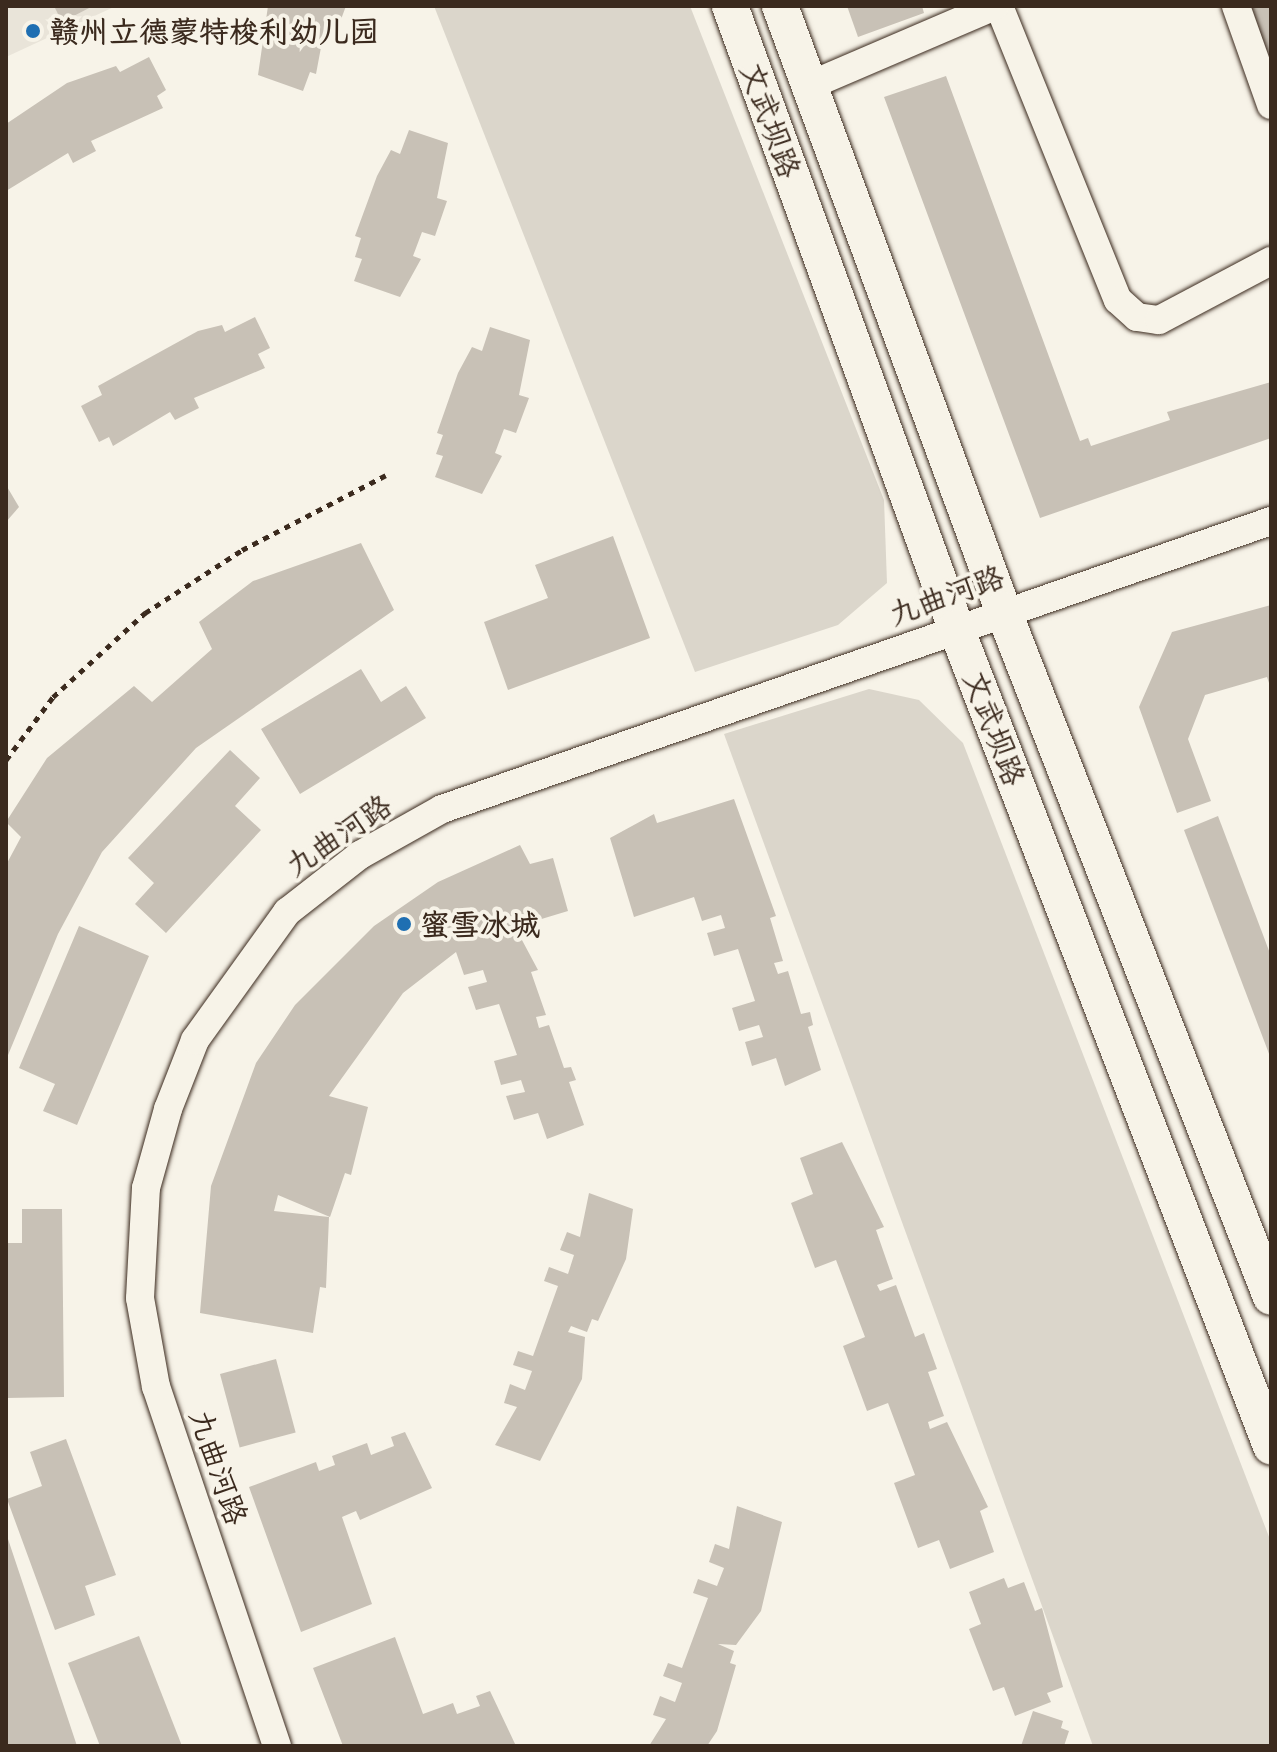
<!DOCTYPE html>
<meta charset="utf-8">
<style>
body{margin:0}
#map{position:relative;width:1277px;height:1752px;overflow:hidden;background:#f7f3e8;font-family:"Patrick Hand","LXGW WenKai TC",sans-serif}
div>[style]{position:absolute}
.built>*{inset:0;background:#e9e4d9}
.green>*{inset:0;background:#dbd6cb}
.building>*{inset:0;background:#c8c1b6;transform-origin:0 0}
.path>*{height:5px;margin-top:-2.5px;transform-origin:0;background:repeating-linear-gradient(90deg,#3b2a1e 0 6px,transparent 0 12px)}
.roads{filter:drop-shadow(0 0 2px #3b2a1e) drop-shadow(0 0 2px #3b2a1e)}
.minor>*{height:28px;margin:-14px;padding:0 14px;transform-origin:14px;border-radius:14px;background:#f7f3e8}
.major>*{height:36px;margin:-18px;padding:0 18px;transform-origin:18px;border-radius:18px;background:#f7f3e8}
.dots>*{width:22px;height:22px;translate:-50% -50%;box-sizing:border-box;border:4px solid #f7f3e8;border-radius:50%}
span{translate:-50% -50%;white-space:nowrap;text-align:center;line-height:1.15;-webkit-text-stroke:8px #f7f3e8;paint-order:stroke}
.poi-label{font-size:30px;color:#3b2a1e;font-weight:700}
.left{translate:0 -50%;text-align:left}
.street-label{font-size:30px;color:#3b2a1e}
.frame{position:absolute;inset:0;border:8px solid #3b2a1e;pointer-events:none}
</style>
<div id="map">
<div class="built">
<div style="clip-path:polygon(6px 6px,116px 6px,6px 57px)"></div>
</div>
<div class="green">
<div style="clip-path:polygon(434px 6px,690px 6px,884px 500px,887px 583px,838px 625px,695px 672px)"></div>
<div style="clip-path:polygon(869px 689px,919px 700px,963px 743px,1271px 1542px,1271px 1746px,1093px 1746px,724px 734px)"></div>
</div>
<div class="building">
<div style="clip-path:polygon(54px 6px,93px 6px,62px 22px)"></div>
<div style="clip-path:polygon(268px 6px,346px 6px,337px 30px,325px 26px,316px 74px,310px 72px,303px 91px,258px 75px)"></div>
<div style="clip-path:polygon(847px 6px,922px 6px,924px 13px,858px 37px)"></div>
<div style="clip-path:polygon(1245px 6px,1271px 6px,1271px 73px)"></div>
<div style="clip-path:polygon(149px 57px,166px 90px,157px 96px,163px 108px,91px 141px,96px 151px,73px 163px,68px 153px,6px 191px,6px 124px,67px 83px,116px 66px,120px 72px)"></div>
<div style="clip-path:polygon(946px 76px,1080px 441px,1088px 438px,1091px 446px,1170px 420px,1167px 412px,1271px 382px,1271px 438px,1040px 518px,884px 97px)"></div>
<div style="clip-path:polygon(409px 130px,448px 143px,437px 198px,447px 201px,435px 236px,422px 232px,413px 256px,421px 259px,400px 297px,354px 281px,362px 259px,355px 257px,361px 238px,355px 236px,377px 176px,391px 150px,400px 154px)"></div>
<div style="clip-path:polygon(255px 317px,270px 348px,258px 354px,265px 368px,194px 398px,199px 408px,175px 420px,170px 412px,113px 446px,109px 437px,99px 442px,81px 406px,102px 395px,98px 386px,198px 331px,222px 325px,225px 332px)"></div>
<div style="clip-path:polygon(490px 327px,530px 340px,519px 395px,529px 398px,516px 433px,504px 429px,495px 453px,502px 456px,482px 494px,435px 477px,443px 456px,436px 454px,443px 435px,437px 433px,458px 373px,472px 347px,482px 351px)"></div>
<div style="clip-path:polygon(6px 485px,19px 507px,6px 522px)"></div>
<div style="clip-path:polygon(613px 536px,650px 638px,508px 690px,484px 622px,548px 598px,535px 565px)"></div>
<div style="clip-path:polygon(361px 543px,394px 610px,196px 748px,102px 852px,58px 934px,6px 1060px,6px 865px,21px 837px,6px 822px,47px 758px,134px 686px,152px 702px,212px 649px,199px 622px,253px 581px)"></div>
<div style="clip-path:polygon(1271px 605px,1271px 689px,1267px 677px,1205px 695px,1188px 739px,1211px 801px,1177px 813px,1139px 707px,1172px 632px)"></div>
<div style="clip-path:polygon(361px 669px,381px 702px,406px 686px,426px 718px,300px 794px,261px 729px)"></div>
<div style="clip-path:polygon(230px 750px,260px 778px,235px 806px,261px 830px,166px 933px,135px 904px,154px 883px,128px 858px)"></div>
<div style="clip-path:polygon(734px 799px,776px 916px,770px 918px,783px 961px,774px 963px,778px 974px,788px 971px,801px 1014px,810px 1012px,813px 1025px,808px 1027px,821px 1070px,785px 1086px,776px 1058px,752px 1066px,745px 1042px,763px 1037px,759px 1025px,739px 1031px,732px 1008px,755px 1001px,738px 949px,714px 956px,707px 933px,725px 928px,721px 915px,702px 921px,694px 897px,634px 917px,610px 838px,654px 814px,657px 823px)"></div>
<div style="clip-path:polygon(1218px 816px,1271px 956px,1271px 1059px,1184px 830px)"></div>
<div style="clip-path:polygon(520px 845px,530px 864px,553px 858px,568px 911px,515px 927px,538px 970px,531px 972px,546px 1015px,536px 1017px,539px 1028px,549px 1025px,564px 1068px,571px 1067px,576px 1080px,569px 1082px,584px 1125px,547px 1139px,538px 1113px,514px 1120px,506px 1096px,525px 1092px,521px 1080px,501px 1085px,494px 1061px,517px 1055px,499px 1004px,476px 1010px,468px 987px,487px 982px,483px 970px,464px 975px,456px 952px,403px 993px,329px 1096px,368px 1107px,351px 1175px,345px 1173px,330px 1217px,278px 1195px,274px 1211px,329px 1217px,326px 1288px,320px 1287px,313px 1333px,200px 1313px,211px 1186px,256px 1063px,295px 1005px,374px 926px,438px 882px)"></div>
<div style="clip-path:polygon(79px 926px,149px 956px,77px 1125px,43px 1111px,55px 1084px,19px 1068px)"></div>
<div style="clip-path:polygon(842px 1142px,884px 1227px,876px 1230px,893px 1279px,877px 1285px,880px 1291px,896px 1285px,915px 1337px,924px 1333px,937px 1369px,928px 1372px,944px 1416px,928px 1422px,930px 1429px,947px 1422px,988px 1507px,980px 1511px,994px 1552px,950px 1569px,939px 1540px,918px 1548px,894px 1483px,915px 1475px,888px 1403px,867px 1411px,843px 1346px,865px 1337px,836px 1260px,815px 1268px,791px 1203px,813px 1194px,800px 1158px)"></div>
<div style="clip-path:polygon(589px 1193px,633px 1209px,626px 1259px,598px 1321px,592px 1319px,587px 1332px,571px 1326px,568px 1332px,585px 1337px,582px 1379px,540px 1461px,495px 1445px,517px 1407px,504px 1403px,510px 1384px,525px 1390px,532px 1371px,513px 1365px,518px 1351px,533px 1356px,558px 1286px,544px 1281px,549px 1267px,568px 1274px,574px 1255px,560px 1250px,567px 1232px,580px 1237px)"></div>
<div style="clip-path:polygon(22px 1209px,62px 1209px,64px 1397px,6px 1398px,6px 1243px,22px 1243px)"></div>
<div style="left:276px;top:1359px;width:76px;height:58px;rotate:75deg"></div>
<div style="clip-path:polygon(405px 1432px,432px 1488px,360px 1520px,356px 1511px,342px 1517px,372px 1604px,301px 1632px,249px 1487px,316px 1462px,319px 1471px,335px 1465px,332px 1456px,367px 1443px,371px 1455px,394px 1446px,391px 1437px)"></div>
<div style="clip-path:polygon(66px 1439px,116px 1575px,85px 1586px,95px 1615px,55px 1630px,7px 1499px,42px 1486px,30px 1452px)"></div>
<div style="clip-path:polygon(737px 1506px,782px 1522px,761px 1611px,736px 1645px,718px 1644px,734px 1651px,730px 1663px,736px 1665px,717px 1731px,707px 1746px,649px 1746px,666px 1719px,653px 1715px,660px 1696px,675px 1702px,682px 1683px,663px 1676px,668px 1663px,682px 1668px,708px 1598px,693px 1593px,698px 1579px,717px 1586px,724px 1568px,709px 1562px,715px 1544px,729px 1549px)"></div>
<div style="clip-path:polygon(6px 1533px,77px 1746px,6px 1746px)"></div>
<div style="clip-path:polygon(1004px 1578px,1008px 1588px,1024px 1582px,1035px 1611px,1042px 1608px,1063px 1687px,1047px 1693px,1051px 1702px,1015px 1716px,1004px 1687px,993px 1691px,969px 1629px,981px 1624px,969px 1592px)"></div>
<div style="clip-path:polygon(139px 1636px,182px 1746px,100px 1746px,68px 1663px)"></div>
<div style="clip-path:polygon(395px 1637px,423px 1714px,453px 1703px,457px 1714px,480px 1706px,476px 1696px,490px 1691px,516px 1746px,343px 1746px,313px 1668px)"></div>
<div style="clip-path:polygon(1033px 1711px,1063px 1721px,1061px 1728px,1069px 1731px,1064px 1746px,1021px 1746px)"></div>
</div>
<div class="path">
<div style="left:6px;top:760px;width:79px;rotate:-53.3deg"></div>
<div style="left:53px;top:697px;width:125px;rotate:-42.4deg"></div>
<div style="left:145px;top:613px;width:116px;rotate:-33deg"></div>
<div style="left:242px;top:550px;width:162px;rotate:-27.5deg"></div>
</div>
<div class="roads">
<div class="minor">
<div style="left:999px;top:6px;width:317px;rotate:68deg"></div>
<div style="left:1118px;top:300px;width:25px;rotate:42deg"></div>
<div style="left:1137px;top:317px;width:22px;rotate:8deg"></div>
<div style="left:1159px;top:320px;width:127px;rotate:-27.8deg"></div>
<div style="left:1236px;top:6px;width:105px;rotate:70.5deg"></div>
<div style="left:808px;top:86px;width:203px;rotate:-23.2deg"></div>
<div style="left:277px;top:1746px;width:379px;rotate:-108.6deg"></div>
<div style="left:156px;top:1387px;width:90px;rotate:-100.2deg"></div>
<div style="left:140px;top:1298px;width:110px;rotate:-86.9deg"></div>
<div style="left:146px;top:1188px;width:82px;rotate:-74.4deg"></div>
<div style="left:168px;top:1109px;width:74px;rotate:-68.6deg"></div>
<div style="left:195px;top:1040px;width:158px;rotate:-54.3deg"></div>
<div style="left:287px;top:912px;width:93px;rotate:-38deg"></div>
<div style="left:360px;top:855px;width:94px;rotate:-29.3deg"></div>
<div style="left:442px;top:809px;width:878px;rotate:-19.16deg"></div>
</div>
<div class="major">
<div style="left:730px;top:6px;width:662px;rotate:70.03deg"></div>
<div style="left:956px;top:628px;width:877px;rotate:68.94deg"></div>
<div style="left:780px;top:6px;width:644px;rotate:69.74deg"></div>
<div style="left:1003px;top:610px;width:737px;rotate:68.69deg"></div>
</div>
</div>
<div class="dots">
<div style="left:33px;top:31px;background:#1f6fb2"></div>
<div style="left:404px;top:924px;background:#1f6fb2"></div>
</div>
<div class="poi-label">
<span class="left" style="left:49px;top:31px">赣州立德蒙特梭利幼儿园</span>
<span class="left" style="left:420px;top:924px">蜜雪冰城</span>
</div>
<div class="street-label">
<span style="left:771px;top:120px;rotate:70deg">文武坝路</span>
<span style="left:946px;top:595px;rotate:-20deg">九曲河路</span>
<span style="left:995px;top:728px;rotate:69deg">文武坝路</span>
<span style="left:338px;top:835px;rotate:-34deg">九曲河路</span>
<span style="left:219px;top:1467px;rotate:71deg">九曲河路</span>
</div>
<div class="frame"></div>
</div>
